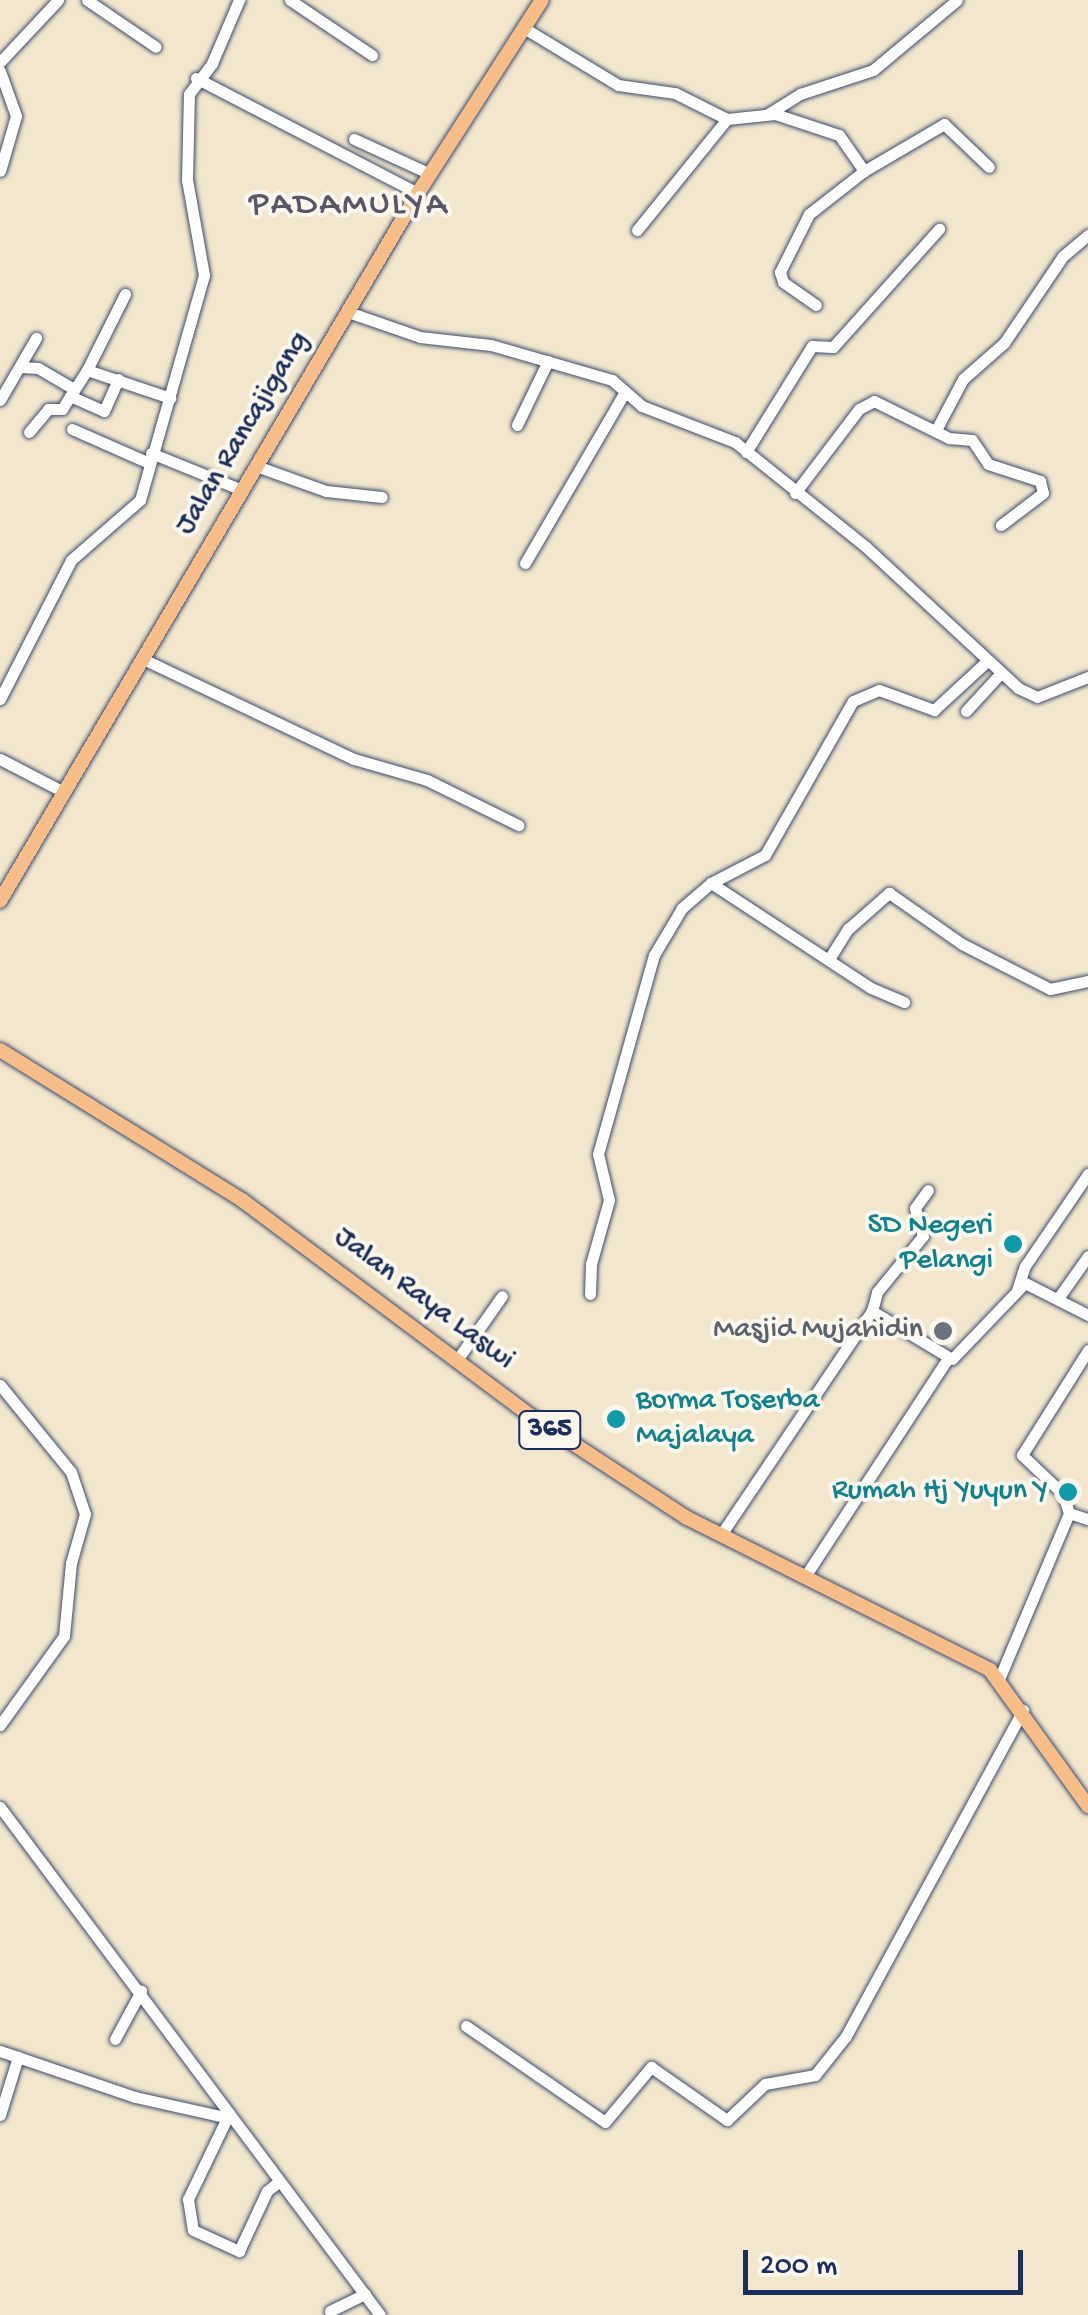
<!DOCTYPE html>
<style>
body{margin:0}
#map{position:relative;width:1088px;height:2315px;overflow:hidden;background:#f2e7cd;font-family:"Gochi Hand",sans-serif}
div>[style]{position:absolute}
.roads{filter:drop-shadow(0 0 2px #3b4b6f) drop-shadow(0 0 2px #3b4b6f)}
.minor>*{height:11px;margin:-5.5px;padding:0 5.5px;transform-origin:5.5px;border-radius:5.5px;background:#fff}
.major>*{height:14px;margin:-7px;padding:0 7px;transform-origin:7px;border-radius:7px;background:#f7bd88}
.dots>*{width:28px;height:28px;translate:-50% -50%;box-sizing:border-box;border:5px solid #fbf7ec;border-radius:50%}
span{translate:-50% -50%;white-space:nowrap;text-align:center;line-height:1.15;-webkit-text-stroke:8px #fbf7ec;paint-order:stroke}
.shield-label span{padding:2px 8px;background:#fbf7ec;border:2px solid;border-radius:8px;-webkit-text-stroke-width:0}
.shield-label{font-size:28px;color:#1b2f5e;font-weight:700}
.street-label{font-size:30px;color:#1b2f5e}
.culture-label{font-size:30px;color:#0d838f}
.right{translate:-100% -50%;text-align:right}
.left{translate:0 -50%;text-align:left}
.worship-label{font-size:30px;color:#5b616d}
.quarter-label{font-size:35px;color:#585667;letter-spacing:2.5px}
.scale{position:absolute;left:743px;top:2250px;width:280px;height:45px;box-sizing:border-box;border:5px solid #1b2f5e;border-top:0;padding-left:12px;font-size:30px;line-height:35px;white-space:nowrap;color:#1b2f5e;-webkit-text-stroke:8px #fbf7ec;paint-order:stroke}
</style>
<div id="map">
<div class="roads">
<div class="minor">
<div style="left:87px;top:0;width:83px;rotate:34.3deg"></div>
<div style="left:290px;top:0;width:99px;rotate:33.9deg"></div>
<div style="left:524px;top:28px;width:110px;rotate:31.2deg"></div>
<div style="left:618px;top:85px;width:58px;rotate:8deg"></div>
<div style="left:675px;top:93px;width:58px;rotate:26.6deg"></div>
<div style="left:727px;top:119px;width:48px;rotate:-5.9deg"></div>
<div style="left:775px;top:114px;width:67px;rotate:18.2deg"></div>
<div style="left:839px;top:135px;width:44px;rotate:55.2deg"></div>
<div style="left:864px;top:171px;width:70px;rotate:142deg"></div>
<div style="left:809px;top:214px;width:65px;rotate:116.6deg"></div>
<div style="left:780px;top:272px;width:10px;rotate:73deg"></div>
<div style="left:783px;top:282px;width:40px;rotate:34.9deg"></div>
<div style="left:0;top:62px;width:85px;rotate:-46.9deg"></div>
<div style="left:0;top:71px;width:48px;rotate:70.4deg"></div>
<div style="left:16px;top:116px;width:57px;rotate:106.2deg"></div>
<div style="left:196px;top:78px;width:250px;rotate:27.4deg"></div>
<div style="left:768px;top:114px;width:38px;rotate:-32deg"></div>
<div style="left:800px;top:94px;width:77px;rotate:-18.2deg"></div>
<div style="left:873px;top:70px;width:109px;rotate:-39.8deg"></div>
<div style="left:354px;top:139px;width:84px;rotate:24.7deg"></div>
<div style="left:864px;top:171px;width:93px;rotate:-30.4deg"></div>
<div style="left:944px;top:124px;width:62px;rotate:43.7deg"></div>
<div style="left:637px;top:230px;width:143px;rotate:-51deg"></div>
<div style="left:348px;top:312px;width:76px;rotate:19.1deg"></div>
<div style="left:420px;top:337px;width:71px;rotate:6.4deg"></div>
<div style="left:491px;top:345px;width:126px;rotate:16.1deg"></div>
<div style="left:612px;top:380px;width:40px;rotate:41deg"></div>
<div style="left:642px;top:406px;width:100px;rotate:21.2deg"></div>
<div style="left:735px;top:442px;width:168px;rotate:38.7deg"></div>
<div style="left:866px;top:547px;width:207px;rotate:42.8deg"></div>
<div style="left:1018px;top:688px;width:21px;rotate:25deg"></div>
<div style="left:1037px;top:697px;width:55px;rotate:-21.4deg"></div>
<div style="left:21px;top:367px;width:17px;rotate:3deg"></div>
<div style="left:38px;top:368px;width:42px;rotate:30.3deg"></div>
<div style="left:87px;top:370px;width:85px;rotate:-63.4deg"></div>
<div style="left:70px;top:396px;width:37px;rotate:24deg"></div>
<div style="left:104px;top:411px;width:35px;rotate:-66deg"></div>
<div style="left:0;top:400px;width:72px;rotate:-59.9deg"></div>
<div style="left:517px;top:425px;width:71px;rotate:-64.2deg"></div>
<div style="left:72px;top:429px;width:84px;rotate:23.8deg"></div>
<div style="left:936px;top:430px;width:58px;rotate:-62.1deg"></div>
<div style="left:963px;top:379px;width:55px;rotate:-41.3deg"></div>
<div style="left:1004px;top:343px;width:105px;rotate:-55.9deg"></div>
<div style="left:1063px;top:256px;width:33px;rotate:-40deg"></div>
<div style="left:29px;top:432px;width:30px;rotate:-50deg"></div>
<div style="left:48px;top:409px;width:14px"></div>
<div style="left:62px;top:409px;width:46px;rotate:-57.3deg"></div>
<div style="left:87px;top:370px;width:88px;rotate:18.6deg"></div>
<div style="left:746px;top:452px;width:125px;rotate:-58.1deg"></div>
<div style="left:812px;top:346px;width:21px;rotate:3deg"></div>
<div style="left:833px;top:347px;width:159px;rotate:-48.1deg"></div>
<div style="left:151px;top:453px;width:98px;rotate:22.1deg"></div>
<div style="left:256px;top:466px;width:74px;rotate:19.7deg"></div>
<div style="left:326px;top:491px;width:56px;rotate:6.1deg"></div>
<div style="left:795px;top:493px;width:106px;rotate:-52.7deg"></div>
<div style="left:859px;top:409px;width:17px;rotate:-28deg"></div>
<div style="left:874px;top:401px;width:84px;rotate:26.3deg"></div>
<div style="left:949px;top:438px;width:23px;rotate:5deg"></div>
<div style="left:972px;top:440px;width:29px;rotate:56deg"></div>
<div style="left:988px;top:464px;width:55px;rotate:18.1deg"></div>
<div style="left:1040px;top:481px;width:12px;rotate:76deg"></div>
<div style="left:1043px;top:493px;width:53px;rotate:142.7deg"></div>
<div style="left:525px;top:563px;width:198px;rotate:-59.7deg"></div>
<div style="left:143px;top:659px;width:233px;rotate:25.4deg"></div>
<div style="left:354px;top:759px;width:76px;rotate:16deg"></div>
<div style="left:427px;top:780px;width:102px;rotate:26.3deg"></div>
<div style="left:0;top:699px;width:156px;rotate:-62.9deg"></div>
<div style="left:71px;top:560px;width:91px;rotate:-41deg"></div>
<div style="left:140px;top:500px;width:234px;rotate:-74.1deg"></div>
<div style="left:204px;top:275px;width:97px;rotate:-100.1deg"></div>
<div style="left:187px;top:180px;width:86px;rotate:-88.7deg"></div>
<div style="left:189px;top:94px;width:39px;rotate:-53deg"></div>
<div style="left:212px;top:63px;width:69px;rotate:-66.8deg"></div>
<div style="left:966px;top:711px;width:49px;rotate:-47.5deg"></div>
<div style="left:0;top:759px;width:72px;rotate:27.3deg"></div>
<div style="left:711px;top:883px;width:191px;rotate:33.3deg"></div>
<div style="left:871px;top:988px;width:36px;rotate:23deg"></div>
<div style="left:829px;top:959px;width:36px;rotate:-58deg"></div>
<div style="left:848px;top:929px;width:55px;rotate:-41.3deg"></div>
<div style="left:889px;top:893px;width:89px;rotate:34.9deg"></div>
<div style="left:962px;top:944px;width:99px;rotate:27.1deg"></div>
<div style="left:1050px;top:989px;width:39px;rotate:-12deg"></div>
<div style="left:1017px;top:1290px;width:25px;rotate:-72deg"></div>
<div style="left:1025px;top:1266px;width:112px;rotate:-55.6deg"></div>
<div style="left:590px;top:1294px;width:30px;rotate:-88deg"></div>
<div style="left:591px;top:1264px;width:66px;rotate:-74.3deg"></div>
<div style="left:609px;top:1200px;width:47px;rotate:-103.4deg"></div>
<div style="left:598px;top:1154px;width:207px;rotate:-74.3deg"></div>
<div style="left:654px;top:955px;width:55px;rotate:-59.2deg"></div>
<div style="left:682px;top:908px;width:38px;rotate:-41deg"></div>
<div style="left:711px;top:883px;width:61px;rotate:-27.4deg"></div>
<div style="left:765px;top:855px;width:177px;rotate:-60.3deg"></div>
<div style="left:853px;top:701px;width:28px;rotate:-23deg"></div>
<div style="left:879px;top:690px;width:59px;rotate:20deg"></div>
<div style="left:934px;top:710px;width:71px;rotate:-42.7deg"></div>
<div style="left:1059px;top:1297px;width:50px;rotate:-54.7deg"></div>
<div style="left:872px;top:1311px;width:20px;rotate:-75deg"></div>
<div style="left:877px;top:1292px;width:72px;rotate:-50.6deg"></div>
<div style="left:923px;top:1236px;width:29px;rotate:-106deg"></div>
<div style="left:915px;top:1208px;width:22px;rotate:-54deg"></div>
<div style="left:457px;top:1360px;width:78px;rotate:-54.9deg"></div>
<div style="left:0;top:1385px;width:112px;rotate:50.8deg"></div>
<div style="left:71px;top:1472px;width:44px;rotate:71.6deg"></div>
<div style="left:85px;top:1514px;width:51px;rotate:105.9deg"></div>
<div style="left:71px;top:1563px;width:73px;rotate:95.5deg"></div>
<div style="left:64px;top:1636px;width:110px;rotate:125.7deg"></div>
<div style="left:1069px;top:1513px;width:20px;rotate:-108deg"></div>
<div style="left:1063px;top:1494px;width:57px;rotate:-136.4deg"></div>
<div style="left:1022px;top:1455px;width:124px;rotate:-57.8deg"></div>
<div style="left:722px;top:1533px;width:268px;rotate:-56deg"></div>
<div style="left:872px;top:1311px;width:93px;rotate:31deg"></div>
<div style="left:952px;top:1359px;width:105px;rotate:-46.2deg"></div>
<div style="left:1025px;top:1283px;width:71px;rotate:26.9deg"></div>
<div style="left:806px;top:1575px;width:259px;rotate:-56.8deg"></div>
<div style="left:999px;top:1679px;width:180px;rotate:-67.1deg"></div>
<div style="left:1069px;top:1513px;width:20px;rotate:18deg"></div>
<div style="left:0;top:1807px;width:634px;rotate:53.2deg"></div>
<div style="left:466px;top:2026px;width:169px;rotate:34.6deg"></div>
<div style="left:605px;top:2122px;width:72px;rotate:-50.1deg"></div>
<div style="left:651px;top:2067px;width:93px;rotate:34.9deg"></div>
<div style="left:727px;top:2120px;width:52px;rotate:-43.5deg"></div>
<div style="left:765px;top:2084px;width:51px;rotate:-10.2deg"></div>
<div style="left:815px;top:2075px;width:50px;rotate:-51.5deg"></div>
<div style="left:846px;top:2036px;width:371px;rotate:-61.5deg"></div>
<div style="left:115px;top:2039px;width:55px;rotate:-61.6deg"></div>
<div style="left:0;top:2051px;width:143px;rotate:18.8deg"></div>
<div style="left:135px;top:2097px;width:96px;rotate:12.6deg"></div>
<div style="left:0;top:2115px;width:61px;rotate:-72.8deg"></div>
<div style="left:226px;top:2120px;width:88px;rotate:115.7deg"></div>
<div style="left:188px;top:2199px;width:31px;rotate:81deg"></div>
<div style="left:193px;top:2230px;width:51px;rotate:24.5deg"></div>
<div style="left:239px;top:2251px;width:66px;rotate:-65deg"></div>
<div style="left:267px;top:2191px;width:16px;rotate:-38deg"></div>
<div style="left:330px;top:2311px;width:39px;rotate:-26deg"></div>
</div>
<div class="major">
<div style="left:0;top:901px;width:822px;rotate:-59.44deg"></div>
<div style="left:418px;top:193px;width:229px;rotate:-57.3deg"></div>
<div style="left:0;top:1050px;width:285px;rotate:31.8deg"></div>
<div style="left:242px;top:1200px;width:361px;rotate:36.8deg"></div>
<div style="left:531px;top:1416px;width:186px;rotate:33.2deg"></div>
<div style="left:687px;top:1518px;width:339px;rotate:26.6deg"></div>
<div style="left:990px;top:1670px;width:168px;rotate:54.2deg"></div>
</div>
</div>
<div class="dots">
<div style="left:1013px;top:1244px;background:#0f9aa8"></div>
<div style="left:943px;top:1331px;background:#6b7280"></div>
<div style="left:616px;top:1419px;background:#0f9aa8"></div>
<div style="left:1068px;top:1492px;background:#0f9aa8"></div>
</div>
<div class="shield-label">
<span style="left:550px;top:1430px">365</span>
</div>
<div class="street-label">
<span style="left:244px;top:434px;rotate:-59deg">Jalan Rancajigang</span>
<span style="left:423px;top:1300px;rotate:37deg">Jalan Raya Laswi</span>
</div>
<div class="culture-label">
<span class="right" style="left:993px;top:1244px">SD Negeri<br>Pelangi</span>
<span class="left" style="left:636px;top:1419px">Borma Toserba<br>Majalaya</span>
<span class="right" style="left:1048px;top:1492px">Rumah Hj Yuyun Y</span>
</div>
<div class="worship-label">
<span class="right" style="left:923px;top:1331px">Masjid Mujahidin</span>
</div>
<div class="quarter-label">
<span style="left:349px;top:206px">PADAMULYA</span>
</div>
<div class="scale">200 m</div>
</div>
